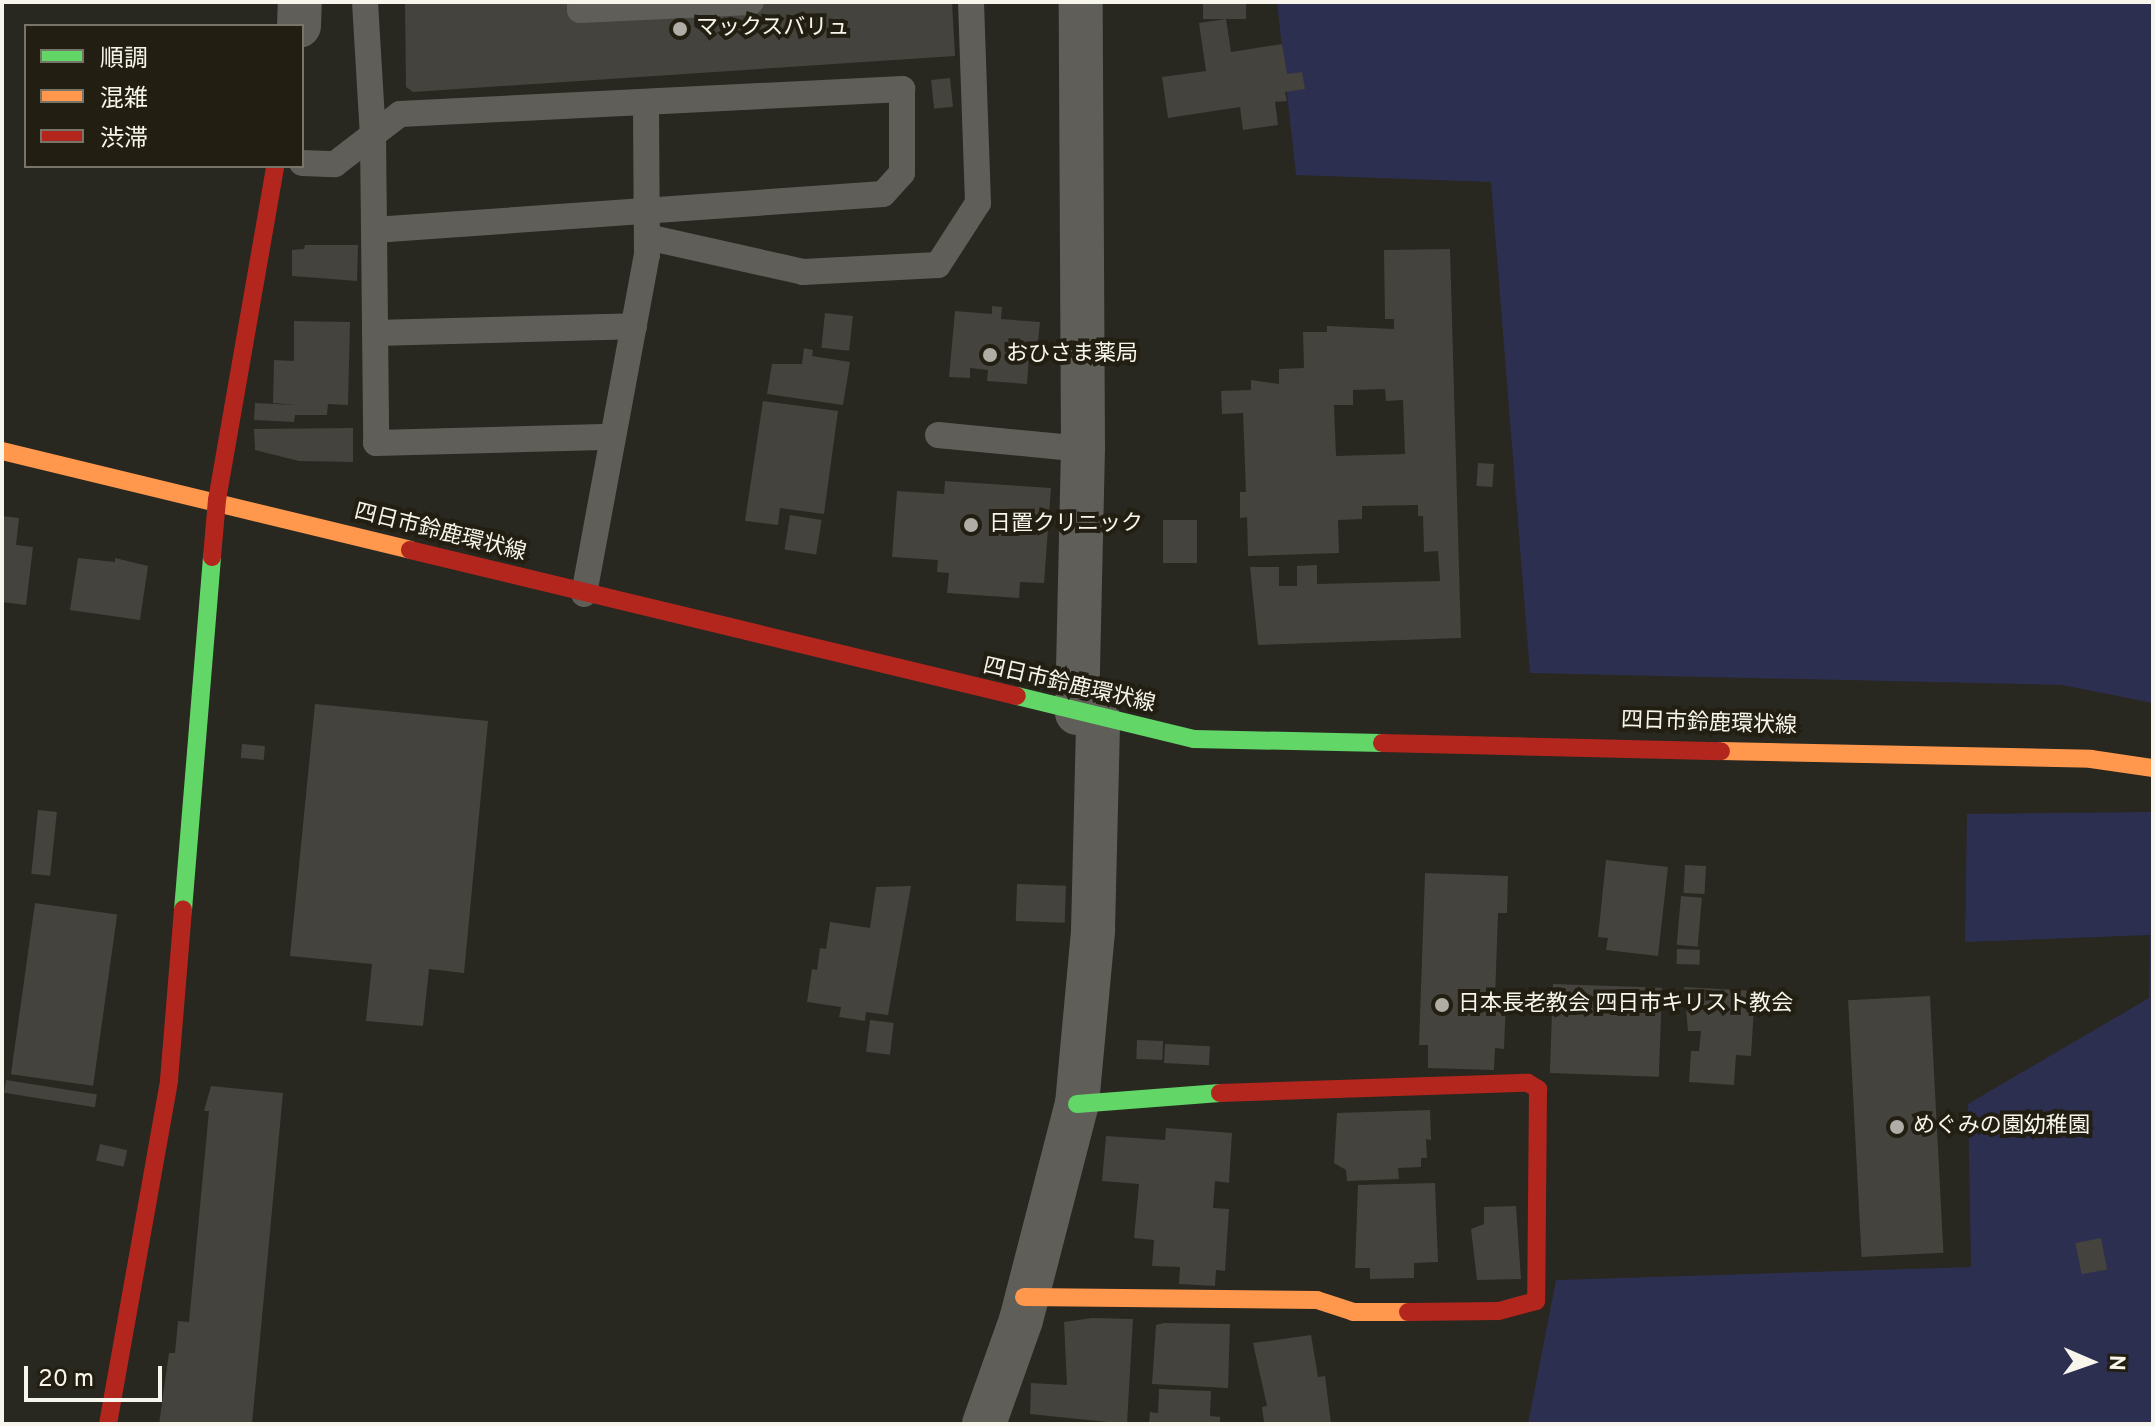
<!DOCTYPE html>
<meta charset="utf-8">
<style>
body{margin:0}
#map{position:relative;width:2155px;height:1426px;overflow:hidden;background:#282720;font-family:Overpass,"Noto Sans JP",sans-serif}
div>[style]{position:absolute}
.green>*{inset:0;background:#2c2f50}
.building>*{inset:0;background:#44433d;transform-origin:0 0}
.lane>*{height:26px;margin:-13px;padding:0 13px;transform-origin:13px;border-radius:13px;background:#5f5e58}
.street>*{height:44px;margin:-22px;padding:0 22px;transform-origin:22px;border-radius:22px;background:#5f5e58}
.fast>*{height:18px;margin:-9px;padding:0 9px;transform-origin:9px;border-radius:9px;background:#63d668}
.slow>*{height:18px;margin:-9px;padding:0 9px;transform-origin:9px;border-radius:9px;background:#ff974d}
.jam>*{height:18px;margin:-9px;padding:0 9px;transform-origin:9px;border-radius:9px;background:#b3261e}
.dots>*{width:22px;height:22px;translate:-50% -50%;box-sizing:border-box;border:4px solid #221f12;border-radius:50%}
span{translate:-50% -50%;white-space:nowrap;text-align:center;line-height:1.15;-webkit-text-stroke:8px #221f12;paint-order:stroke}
.poi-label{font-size:22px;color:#f7f5ec}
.left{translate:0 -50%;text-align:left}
.street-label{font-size:22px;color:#f7f5ec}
.frame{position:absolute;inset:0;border:4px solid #f7f5ec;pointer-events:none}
.legend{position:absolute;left:24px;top:24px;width:280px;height:144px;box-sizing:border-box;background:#221f12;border:2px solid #777569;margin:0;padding:10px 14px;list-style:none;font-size:24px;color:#f7f5ec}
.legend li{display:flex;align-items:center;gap:16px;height:40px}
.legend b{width:40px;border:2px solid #777569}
.north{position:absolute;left:2051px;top:1322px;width:80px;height:80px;-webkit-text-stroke:6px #221f12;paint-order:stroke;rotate:92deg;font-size:22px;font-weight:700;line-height:32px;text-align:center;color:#f7f5ec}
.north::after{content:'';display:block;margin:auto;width:28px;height:36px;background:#f7f5ec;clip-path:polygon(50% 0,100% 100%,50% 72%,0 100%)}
.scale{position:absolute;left:24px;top:1366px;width:138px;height:36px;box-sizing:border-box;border:4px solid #f7f5ec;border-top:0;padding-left:10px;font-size:24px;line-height:28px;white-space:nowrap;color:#f7f5ec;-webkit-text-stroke:6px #221f12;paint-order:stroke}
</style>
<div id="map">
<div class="green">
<div style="clip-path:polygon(1277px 2px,2153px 2px,2153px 703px,2062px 685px,1530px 673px,1491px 182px,1296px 175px)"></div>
<div style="clip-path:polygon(2153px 812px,2153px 1424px,1528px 1424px,1556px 1280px,1971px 1267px,1968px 1104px,2149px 998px,2150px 935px,1965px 942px,1967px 814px)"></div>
</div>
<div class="building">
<div style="clip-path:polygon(405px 2px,952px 2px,955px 56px,413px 92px,406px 87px)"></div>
<div style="left:1203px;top:2px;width:43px;height:17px"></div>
<div style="clip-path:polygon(1226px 19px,1231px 52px,1282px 44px,1287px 74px,1302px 72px,1305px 89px,1285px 92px,1287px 101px,1275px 102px,1278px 125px,1243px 130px,1240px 107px,1168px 118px,1162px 77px,1206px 71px,1199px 23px)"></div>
<div style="left:950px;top:78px;width:29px;height:19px;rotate:84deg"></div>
<div style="clip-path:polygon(305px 245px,358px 245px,357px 281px,292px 276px,292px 250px,304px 249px)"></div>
<div style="clip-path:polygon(evenodd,1450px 249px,1461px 638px,1258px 645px,1250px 567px,1279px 567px,1279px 586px,1297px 586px,1297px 566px,1317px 565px,1317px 584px,1440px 581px,1438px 551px,1424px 552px,1423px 516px,1418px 516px,1418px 505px,1362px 506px,1362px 519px,1338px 520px,1339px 553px,1248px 556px,1247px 517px,1240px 518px,1240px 492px,1246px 492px,1243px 413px,1222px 414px,1221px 391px,1251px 390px,1251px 380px,1279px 384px,1279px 369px,1304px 368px,1303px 332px,1327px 332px,1327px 326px,1394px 329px,1394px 319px,1385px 319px,1384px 250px,1450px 249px,1385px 389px,1386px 401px,1403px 400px,1405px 454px,1336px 456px,1334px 405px,1353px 405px,1353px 390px,1385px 389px)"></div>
<div style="clip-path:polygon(992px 306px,1002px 307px,1001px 319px,1040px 322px,1038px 342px,1030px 341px,1027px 384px,987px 381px,988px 370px,970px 368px,970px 378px,949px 377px,955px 311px,992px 314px)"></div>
<div style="left:825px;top:313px;width:28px;height:35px;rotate:6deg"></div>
<div style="clip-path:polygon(294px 321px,350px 322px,348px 405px,328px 404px,327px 415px,295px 415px,294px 422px,254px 420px,255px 403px,296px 405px,273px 403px,274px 360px,294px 361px)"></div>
<div style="clip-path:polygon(804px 348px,813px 350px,812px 356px,850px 362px,843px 405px,767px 394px,772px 364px,802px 364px)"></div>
<div style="clip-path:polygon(763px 401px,838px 411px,824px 514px,780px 508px,778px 525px,745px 521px)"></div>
<div style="clip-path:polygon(353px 428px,353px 462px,299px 461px,255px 450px,254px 429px)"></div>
<div style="left:1478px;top:463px;width:16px;height:23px;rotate:4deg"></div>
<div style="clip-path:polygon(945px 481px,1051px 488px,1044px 583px,1020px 582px,1019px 598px,947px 593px,949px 573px,937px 572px,938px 560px,892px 557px,897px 491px,944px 494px)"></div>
<div style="left:790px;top:515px;width:32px;height:35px;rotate:9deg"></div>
<div style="clip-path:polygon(2px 516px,19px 518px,16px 545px,33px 547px,26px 605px,2px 602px)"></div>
<div style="left:1163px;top:520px;width:34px;height:43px"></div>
<div style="clip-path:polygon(78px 558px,115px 562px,115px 558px,148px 566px,140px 620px,70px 610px)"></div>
<div style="clip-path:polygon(315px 704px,488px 721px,464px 973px,429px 969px,423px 1026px,366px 1021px,372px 964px,290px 956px)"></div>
<div style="left:242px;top:744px;width:23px;height:14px;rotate:5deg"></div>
<div style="left:38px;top:810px;width:19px;height:64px;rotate:6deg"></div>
<div style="clip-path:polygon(1606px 860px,1668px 867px,1658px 956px,1606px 950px,1608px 938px,1598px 937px)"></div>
<div style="left:1685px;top:865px;width:21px;height:28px;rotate:3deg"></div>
<div style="clip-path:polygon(1425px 873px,1508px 876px,1507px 913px,1498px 913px,1495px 999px,1506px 999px,1504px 1049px,1495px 1048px,1494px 1070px,1428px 1068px,1428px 1045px,1419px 1045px)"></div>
<div style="left:1017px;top:884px;width:49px;height:37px;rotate:2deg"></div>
<div style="clip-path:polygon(911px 886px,888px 1015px,866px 1012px,865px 1021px,839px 1017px,841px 1007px,807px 1002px,812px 969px,817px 970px,820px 948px,826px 949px,830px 922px,870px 928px,876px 887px)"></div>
<div style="left:1681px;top:896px;width:21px;height:49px;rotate:5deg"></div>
<div style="left:35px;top:903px;width:83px;height:173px;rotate:8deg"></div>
<div style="left:1677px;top:949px;width:23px;height:15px;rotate:2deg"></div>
<div style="left:1553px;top:984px;width:109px;height:89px;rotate:2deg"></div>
<div style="clip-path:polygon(1684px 987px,1755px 991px,1751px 1056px,1736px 1055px,1734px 1085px,1689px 1082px,1691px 1051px,1699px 1051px,1701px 1031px,1688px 1031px)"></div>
<div style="left:1930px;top:996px;width:257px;height:82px;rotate:87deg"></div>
<div style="left:870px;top:1020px;width:24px;height:32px;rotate:7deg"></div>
<div style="left:1137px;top:1040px;width:26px;height:19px;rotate:2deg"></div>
<div style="left:1165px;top:1044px;width:45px;height:19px;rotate:3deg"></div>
<div style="left:6px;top:1080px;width:92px;height:13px;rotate:9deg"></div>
<div style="clip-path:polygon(211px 1086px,283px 1093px,252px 1424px,159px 1424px,169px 1353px,175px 1353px,178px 1321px,189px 1322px,209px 1111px,204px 1111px)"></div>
<div style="clip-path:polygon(1430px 1110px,1431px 1140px,1426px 1139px,1427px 1158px,1421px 1158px,1421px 1167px,1398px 1168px,1399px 1179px,1347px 1181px,1346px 1170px,1334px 1163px,1337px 1113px)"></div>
<div style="clip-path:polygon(1166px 1128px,1232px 1133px,1229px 1183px,1215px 1181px,1213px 1208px,1229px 1209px,1225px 1271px,1216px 1270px,1215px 1286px,1179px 1284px,1180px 1267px,1152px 1266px,1154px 1240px,1134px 1238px,1139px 1184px,1102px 1181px,1106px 1136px,1165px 1140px)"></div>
<div style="left:100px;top:1144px;width:28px;height:17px;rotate:13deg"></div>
<div style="clip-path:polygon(1435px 1183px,1438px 1262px,1414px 1263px,1414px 1278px,1370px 1279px,1370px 1268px,1355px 1268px,1358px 1185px)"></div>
<div style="clip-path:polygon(1516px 1206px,1521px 1279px,1477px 1280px,1471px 1229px,1484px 1224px,1484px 1207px)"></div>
<div style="left:2101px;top:1238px;width:32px;height:26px;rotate:79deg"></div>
<div style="clip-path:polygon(1092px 1318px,1133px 1319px,1127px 1424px,1030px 1414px,1031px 1383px,1067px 1385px,1064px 1322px)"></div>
<div style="clip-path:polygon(1164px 1323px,1230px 1324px,1228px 1388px,1152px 1384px,1156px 1325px)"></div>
<div style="clip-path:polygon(1311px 1335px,1318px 1377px,1325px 1376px,1331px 1424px,1264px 1422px,1262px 1407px,1267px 1406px,1253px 1343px)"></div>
<div style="clip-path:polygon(1159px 1389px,1211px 1391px,1210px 1416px,1220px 1417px,1220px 1424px,1149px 1424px,1150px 1412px,1158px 1413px)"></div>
</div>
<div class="lane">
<div style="left:365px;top:2px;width:133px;rotate:86.6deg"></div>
<div style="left:373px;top:135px;width:308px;rotate:89.4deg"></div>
<div style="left:376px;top:443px;width:236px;rotate:-1.5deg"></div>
<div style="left:580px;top:2px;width:8px;rotate:90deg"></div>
<div style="left:580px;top:10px;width:171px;rotate:-2.7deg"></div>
<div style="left:302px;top:163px;width:33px;rotate:2deg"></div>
<div style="left:335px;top:164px;width:82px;rotate:-37.6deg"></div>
<div style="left:400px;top:114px;width:503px;rotate:-2.85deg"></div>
<div style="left:902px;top:89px;width:84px;rotate:90deg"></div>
<div style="left:902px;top:173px;width:28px;rotate:132deg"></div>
<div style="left:883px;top:194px;width:510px;rotate:175.95deg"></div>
<div style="left:647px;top:237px;width:160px;rotate:12.6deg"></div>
<div style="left:803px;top:272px;width:135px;rotate:-3deg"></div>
<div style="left:938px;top:265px;width:74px;rotate:-57.2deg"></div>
<div style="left:978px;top:203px;width:201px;rotate:-92deg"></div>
<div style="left:375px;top:333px;width:259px;rotate:-1.5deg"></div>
<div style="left:938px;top:435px;width:146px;rotate:5.5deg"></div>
<div style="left:584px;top:594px;width:345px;rotate:-79.5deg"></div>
<div style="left:647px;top:255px;width:152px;rotate:-90.4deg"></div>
</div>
<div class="street">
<div style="left:299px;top:26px;width:24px;rotate:-88deg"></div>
<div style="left:1077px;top:713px;width:264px;rotate:-88.7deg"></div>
<div style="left:1083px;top:449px;width:447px;rotate:-90.3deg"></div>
<div style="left:984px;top:1424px;width:110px;rotate:-70.4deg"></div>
<div style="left:1021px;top:1320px;width:223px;rotate:-75.5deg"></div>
<div style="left:1077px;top:1104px;width:175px;rotate:-84.7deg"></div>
<div style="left:1093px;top:930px;width:212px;rotate:-88.6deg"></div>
</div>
<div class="fast">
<div style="left:1017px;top:696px;width:182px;rotate:13.7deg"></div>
<div style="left:1194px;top:739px;width:188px;rotate:1.2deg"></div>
<div style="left:183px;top:910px;width:354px;rotate:-85.3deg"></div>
<div style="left:1077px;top:1104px;width:143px;rotate:-4.4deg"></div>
</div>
<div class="slow">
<div style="left:2px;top:451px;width:420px;rotate:13.6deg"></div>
<div style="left:1721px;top:751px;width:370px;rotate:1.2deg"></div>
<div style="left:2091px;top:759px;width:63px;rotate:8.3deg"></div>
<div style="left:1024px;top:1297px;width:293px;rotate:0.6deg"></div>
<div style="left:1317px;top:1300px;width:38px;rotate:18deg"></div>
<div style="left:1353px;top:1312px;width:55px"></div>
</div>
<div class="jam">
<div style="left:410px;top:550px;width:624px;rotate:13.52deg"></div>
<div style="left:212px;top:557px;width:57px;rotate:-85deg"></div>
<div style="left:217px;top:500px;width:339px;rotate:-80.1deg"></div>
<div style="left:1382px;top:743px;width:339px;rotate:1.4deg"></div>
<div style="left:1220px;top:1093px;width:308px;rotate:-1.9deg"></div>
<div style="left:1528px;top:1083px;width:12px;rotate:31deg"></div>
<div style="left:1538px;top:1089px;width:212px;rotate:90.5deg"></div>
<div style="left:1536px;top:1301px;width:38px;rotate:165deg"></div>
<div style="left:1499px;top:1311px;width:91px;rotate:179.4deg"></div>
<div style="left:108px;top:1424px;width:349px;rotate:-79.9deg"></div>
<div style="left:169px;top:1080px;width:171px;rotate:-85.3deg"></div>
</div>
<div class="dots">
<div style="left:680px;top:29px;background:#afada5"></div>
<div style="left:990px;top:355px;background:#afada5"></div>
<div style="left:971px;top:525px;background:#afada5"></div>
<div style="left:1442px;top:1005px;background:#afada5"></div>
<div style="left:1897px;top:1127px;background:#afada5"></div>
</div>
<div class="poi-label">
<span class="left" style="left:696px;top:29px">マックスバリュ</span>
<span class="left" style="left:1006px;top:355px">おひさま薬局</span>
<span class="left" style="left:989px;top:525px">日置クリニック</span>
<span class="left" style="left:1458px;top:1005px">日本長老教会 四日市キリスト教会</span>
<span class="left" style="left:1913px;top:1127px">めぐみの園幼稚園</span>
</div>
<div class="street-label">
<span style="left:440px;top:533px;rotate:14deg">四日市鈴鹿環状線</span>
<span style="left:1069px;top:686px;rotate:13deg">四日市鈴鹿環状線</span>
<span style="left:1709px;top:724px;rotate:2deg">四日市鈴鹿環状線</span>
</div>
<div class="frame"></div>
<ul class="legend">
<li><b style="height:10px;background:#63d668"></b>順調</li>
<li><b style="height:10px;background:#ff974d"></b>混雑</li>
<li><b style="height:10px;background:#b3261e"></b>渋滞</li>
</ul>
<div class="north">N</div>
<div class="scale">20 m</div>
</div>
